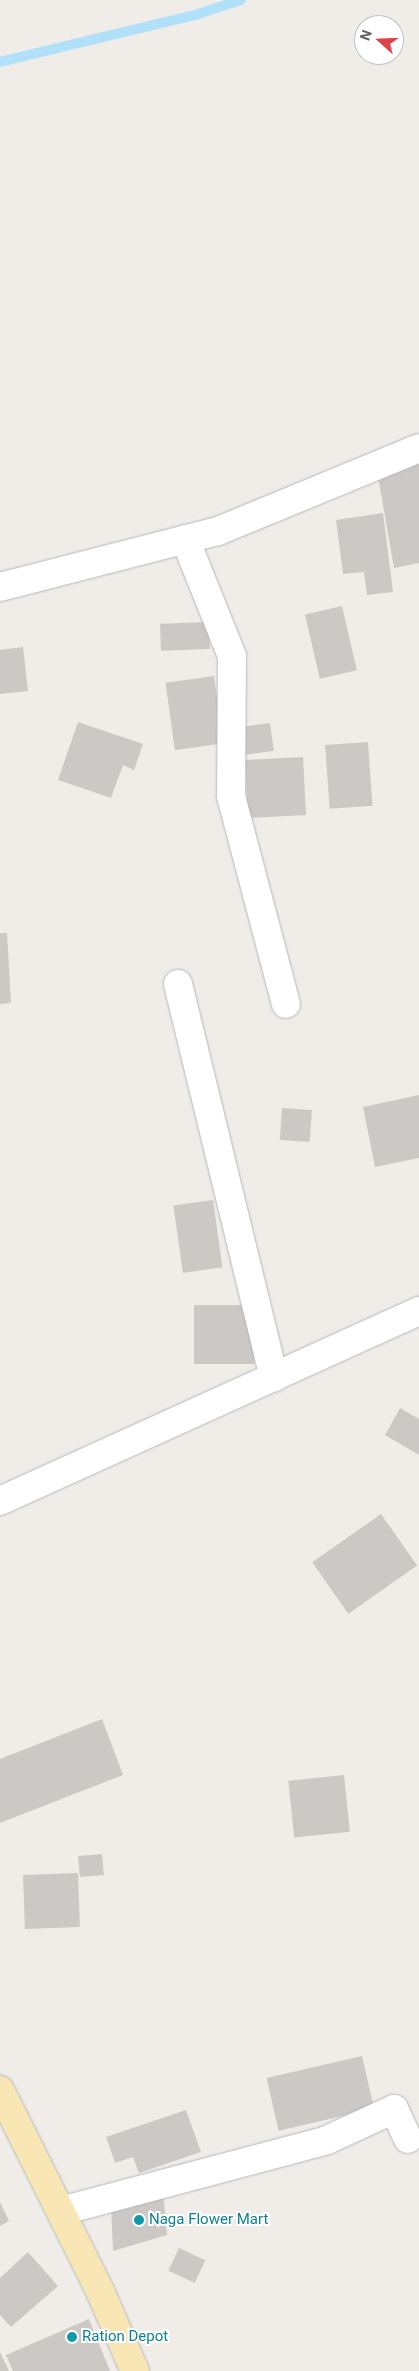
<!DOCTYPE html>
<style>
body{margin:0}
#map{position:relative;width:419px;height:2371px;overflow:hidden;background:#f0ede8;font-family:Roboto,sans-serif}
div>[style]{position:absolute}
.stream>*{height:10px;margin:-5px;padding:0 5px;transform-origin:5px;border-radius:5px;background:#b0e1f9}
.building>*{inset:0;background:#ccc8c5;transform-origin:0 0}
.roads{filter:drop-shadow(0 0 1px #b5b8bb) drop-shadow(0 0 1px #b5b8bb)}
.minor>*{height:28px;margin:-14px;padding:0 14px;transform-origin:14px;border-radius:14px;background:#fff}
.major>*{height:28px;margin:-14px;padding:0 14px;transform-origin:14px;border-radius:14px;background:#f9e6b5}
.dots>*{width:14px;height:14px;translate:-50% -50%;box-sizing:border-box;border:2px solid #fff;border-radius:50%}
span{translate:-50% -50%;white-space:nowrap;text-align:center;line-height:1.15;-webkit-text-stroke:4px #fff;paint-order:stroke}
.culture-label{font-size:15px;color:#0d838f}
.left{translate:0 -50%;text-align:left}
.north{position:absolute;left:354px;top:15px;width:50px;height:50px;box-sizing:border-box;background:#fff;border:1px solid #bfc1c2;border-radius:50%;rotate:290deg;font-size:14px;font-weight:700;line-height:20px;text-align:center;color:#5f6467}
.north::after{content:'';display:block;margin:auto;width:18px;height:22px;background:#dc4247;clip-path:polygon(50% 0,100% 100%,50% 72%,0 100%)}
</style>
<div id="map">
<div class="stream">
<div style="left:0;top:62px;width:204px;rotate:-13.6deg"></div>
<div style="left:198px;top:14px;width:45px;rotate:-18deg"></div>
</div>
<div class="building">
<div style="clip-path:polygon(419px 458px,419px 563px,394px 568px,376px 465px)"></div>
<div style="clip-path:polygon(383px 513px,393px 592px,367px 595px,364px 572px,343px 574px,336px 520px)"></div>
<div style="left:342px;top:606px;width:66px;height:38px;rotate:77deg"></div>
<div style="left:209px;top:622px;width:27px;height:49px;rotate:88deg"></div>
<div style="clip-path:polygon(23px 647px,28px 691px,0 694px,0 650px)"></div>
<div style="left:214px;top:676px;width:68px;height:49px;rotate:82deg"></div>
<div style="clip-path:polygon(78px 722px,143px 744px,134px 770px,123px 765px,111px 798px,58px 780px)"></div>
<div style="left:270px;top:723px;width:28px;height:33px;rotate:82deg"></div>
<div style="left:368px;top:742px;width:64px;height:43px;rotate:86deg"></div>
<div style="left:303px;top:757px;width:58px;height:58px;rotate:87deg"></div>
<div style="clip-path:polygon(0 933px,7px 933px,11px 1003px,0 1004px)"></div>
<div style="clip-path:polygon(419px 1095px,419px 1158px,375px 1167px,363px 1107px)"></div>
<div style="left:282px;top:1108px;width:30px;height:32px;rotate:4deg"></div>
<div style="left:213px;top:1200px;width:68px;height:40px;rotate:82deg"></div>
<div style="left:194px;top:1305px;width:60px;height:59px"></div>
<div style="clip-path:polygon(400px 1408px,419px 1419px,419px 1455px,385px 1435px)"></div>
<div style="left:381px;top:1514px;width:63px;height:84px;rotate:55deg"></div>
<div style="clip-path:polygon(102px 1719px,123px 1775px,0 1823px,0 1759px)"></div>
<div style="left:344px;top:1775px;width:57px;height:56px;rotate:84deg"></div>
<div style="left:102px;top:1854px;width:21px;height:24px;rotate:85deg"></div>
<div style="left:78px;top:1873px;width:54px;height:55px;rotate:88deg"></div>
<div style="left:362px;top:2056px;width:54px;height:98px;rotate:77deg"></div>
<div style="clip-path:polygon(186px 2110px,201px 2152px,139px 2173px,133px 2157px,115px 2163px,106px 2137px)"></div>
<div style="clip-path:polygon(163px 2190px,167px 2235px,113px 2251px,111px 2205px)"></div>
<div style="clip-path:polygon(0 2202px,9px 2221px,0 2226px)"></div>
<div style="left:179px;top:2248px;width:29px;height:25px;rotate:25deg"></div>
<div style="clip-path:polygon(28px 2252px,58px 2286px,11px 2327px,0 2315px,0 2278px)"></div>
<div style="clip-path:polygon(89px 2319px,110px 2371px,13px 2371px,6px 2355px)"></div>
<div style="clip-path:polygon(0 2352px,9px 2371px,0 2371px)"></div>
</div>
<div class="roads">
<div class="minor">
<div style="left:185px;top:539px;width:126px;rotate:68.1deg"></div>
<div style="left:232px;top:656px;width:140px;rotate:90.4deg"></div>
<div style="left:231px;top:796px;width:215px;rotate:75.2deg"></div>
<div style="left:0;top:587px;width:225px;rotate:-14.4deg"></div>
<div style="left:218px;top:531px;width:217px;rotate:-22.4deg"></div>
<div style="left:178px;top:984px;width:405px;rotate:76.3deg"></div>
<div style="left:0;top:1501px;width:460px;rotate:-24.4deg"></div>
<div style="left:61px;top:2211px;width:275px;rotate:-14.9deg"></div>
<div style="left:327px;top:2140px;width:74px;rotate:-24.8deg"></div>
<div style="left:394px;top:2109px;width:33px;rotate:65deg"></div>
</div>
<div class="major">
<div style="left:0;top:2090px;width:225px;rotate:63.5deg"></div>
<div style="left:100px;top:2291px;width:87px;rotate:66.4deg"></div>
</div>
</div>
<div class="dots">
<div style="left:139px;top:2220px;background:#0f9aa8"></div>
<div style="left:72px;top:2337px;background:#0f9aa8"></div>
</div>
<div class="culture-label">
<span class="left" style="left:149px;top:2220px">Naga Flower Mart</span>
<span class="left" style="left:82px;top:2337px">Ration Depot</span>
</div>
<div class="north">N</div>
</div>
